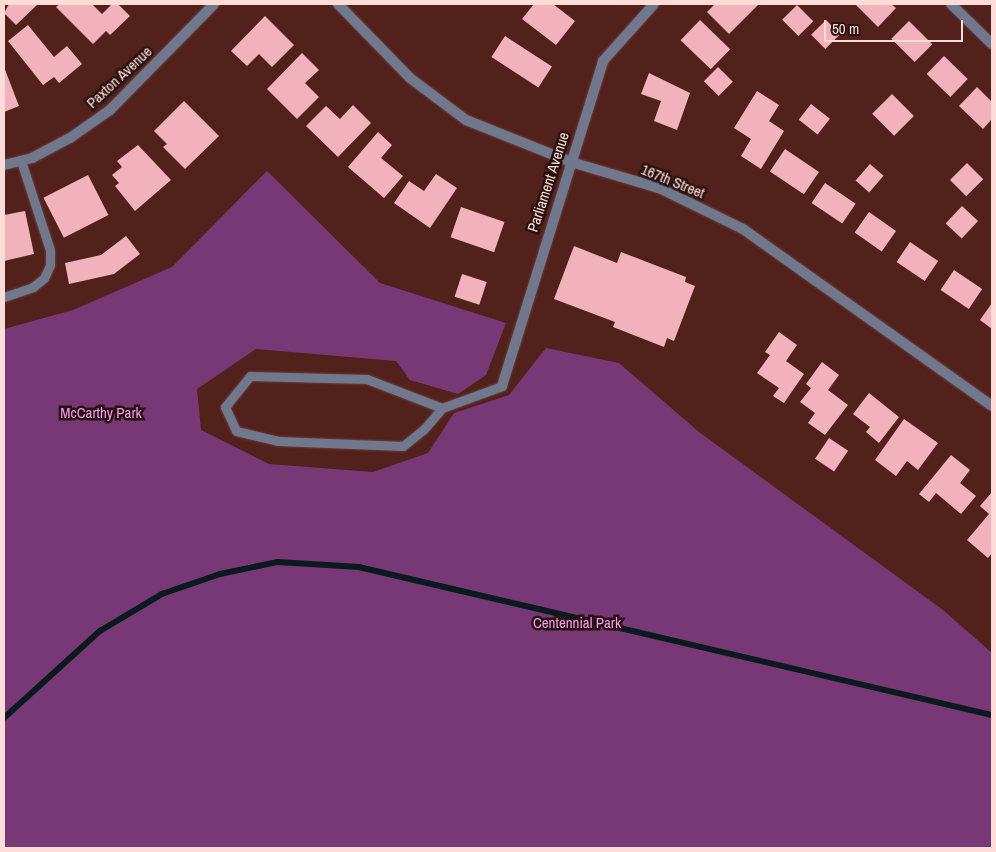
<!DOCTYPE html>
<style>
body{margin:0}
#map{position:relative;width:996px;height:852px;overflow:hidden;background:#52211b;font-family:"Archivo Narrow",sans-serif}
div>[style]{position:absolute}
.green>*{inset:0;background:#783876}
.stream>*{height:5.5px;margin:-2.75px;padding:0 2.75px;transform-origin:2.75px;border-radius:2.75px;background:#091b1e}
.building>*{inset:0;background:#f1b2bc;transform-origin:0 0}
.roads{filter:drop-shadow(0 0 1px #6d3f39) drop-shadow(0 0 1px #6d3f39)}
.service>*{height:9px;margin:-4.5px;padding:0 4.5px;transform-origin:4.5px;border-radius:4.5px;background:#70788d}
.minor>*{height:10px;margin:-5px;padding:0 5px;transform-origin:5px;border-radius:5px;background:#70788d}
.tertiary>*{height:10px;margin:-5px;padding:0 5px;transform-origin:5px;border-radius:5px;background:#70788d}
span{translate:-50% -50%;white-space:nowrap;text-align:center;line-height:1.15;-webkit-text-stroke:5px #291310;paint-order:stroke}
.street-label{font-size:15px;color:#fddcd7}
.park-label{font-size:15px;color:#f69bf1}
.frame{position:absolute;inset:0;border:5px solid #fddcd7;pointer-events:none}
.scale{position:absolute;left:824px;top:20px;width:139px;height:22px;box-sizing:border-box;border:2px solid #fddcd7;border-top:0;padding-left:6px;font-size:15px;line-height:18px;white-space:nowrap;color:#fddcd7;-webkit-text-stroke:4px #291310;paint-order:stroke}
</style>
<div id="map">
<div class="green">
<div style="clip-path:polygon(267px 171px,380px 283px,506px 323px,486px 375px,458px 394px,410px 380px,396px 361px,256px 349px,197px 389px,201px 430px,269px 464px,373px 472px,428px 453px,454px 413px,509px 395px,546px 348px,619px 363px,699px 432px,943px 610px,992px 653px,992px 848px,4px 848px,4px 329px,73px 310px,172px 267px)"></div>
</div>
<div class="stream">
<div style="left:4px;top:718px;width:130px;rotate:-42.2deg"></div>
<div style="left:100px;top:631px;width:72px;rotate:-30.8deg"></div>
<div style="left:162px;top:594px;width:61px;rotate:-19deg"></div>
<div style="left:220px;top:574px;width:59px;rotate:-11.7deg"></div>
<div style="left:278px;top:562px;width:81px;rotate:3.5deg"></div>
<div style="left:359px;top:567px;width:650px;rotate:13.16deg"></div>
</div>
<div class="building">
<div style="clip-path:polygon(9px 4px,38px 4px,16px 25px,4px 13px)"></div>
<div style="clip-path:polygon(60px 4px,92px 4px,102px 14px,112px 4px,118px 4px,130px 16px,110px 35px,106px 31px,93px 44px,56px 7px)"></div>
<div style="clip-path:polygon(534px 4px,553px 4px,575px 21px,556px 45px,522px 19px)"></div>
<div style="clip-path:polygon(715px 4px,759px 4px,729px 34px,707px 12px)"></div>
<div style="clip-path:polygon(855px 4px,891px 4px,896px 8px,878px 27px)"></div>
<div style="left:797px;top:5px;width:23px;height:21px;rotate:45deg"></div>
<div style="clip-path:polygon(265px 16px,294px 45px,272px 67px,259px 54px,247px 66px,231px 51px)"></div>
<div style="left:700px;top:20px;width:42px;height:28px;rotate:44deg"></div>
<div style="left:826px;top:20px;width:20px;height:21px;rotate:45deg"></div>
<div style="left:909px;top:21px;width:33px;height:25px;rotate:45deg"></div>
<div style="clip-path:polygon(28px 25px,54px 57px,67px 46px,82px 64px,59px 83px,54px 77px,43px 85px,8px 41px)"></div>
<div style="left:505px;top:36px;width:56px;height:25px;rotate:33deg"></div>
<div style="clip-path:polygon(302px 53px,319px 70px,305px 83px,319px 97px,297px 119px,267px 89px)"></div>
<div style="left:944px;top:56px;width:33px;height:25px;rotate:44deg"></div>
<div style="clip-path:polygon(4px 67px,19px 106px,4px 112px)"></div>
<div style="left:718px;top:67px;width:21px;height:20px;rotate:45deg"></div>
<div style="clip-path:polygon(649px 73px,690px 93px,677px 130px,654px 121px,661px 101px,641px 94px)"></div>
<div style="clip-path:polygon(977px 87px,992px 102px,992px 119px,983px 129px,959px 106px)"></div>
<div style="clip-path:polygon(757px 91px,779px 105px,769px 121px,784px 131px,761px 169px,741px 156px,751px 139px,734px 128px)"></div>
<div style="left:892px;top:94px;width:31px;height:28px;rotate:45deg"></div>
<div style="clip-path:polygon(184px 101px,219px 136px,185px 169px,163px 147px,167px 144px,154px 131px)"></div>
<div style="left:811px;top:104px;width:24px;height:20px;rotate:38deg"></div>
<div style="clip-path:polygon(353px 105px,371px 123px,338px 157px,306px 126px,326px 106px,340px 119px)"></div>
<div style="clip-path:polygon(378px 132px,392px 145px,381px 158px,403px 176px,384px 198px,348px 167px)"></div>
<div style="clip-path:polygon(138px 145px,171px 180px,135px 211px,115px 186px,119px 183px,112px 175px,122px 167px,117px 161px)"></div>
<div style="left:785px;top:149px;width:41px;height:27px;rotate:34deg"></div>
<div style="left:967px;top:163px;width:23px;height:24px;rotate:45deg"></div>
<div style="left:870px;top:164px;width:18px;height:22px;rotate:41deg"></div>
<div style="clip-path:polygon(436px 174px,457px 188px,430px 228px,394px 203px,409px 181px,424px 191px)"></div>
<div style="left:88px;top:175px;width:45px;height:50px;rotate:63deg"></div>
<div style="left:825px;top:183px;width:37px;height:24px;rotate:34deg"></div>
<div style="left:962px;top:206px;width:22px;height:24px;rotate:43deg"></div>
<div style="left:461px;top:207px;width:46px;height:32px;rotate:19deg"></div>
<div style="clip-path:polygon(25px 211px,34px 254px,4px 261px,4px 215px)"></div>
<div style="left:869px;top:212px;width:33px;height:25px;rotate:35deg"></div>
<div style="clip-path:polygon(126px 236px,140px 254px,114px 274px,69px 284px,65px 263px,101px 255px)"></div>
<div style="left:910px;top:242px;width:34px;height:24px;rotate:34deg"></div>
<div style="clip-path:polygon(574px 246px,617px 263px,621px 252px,686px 277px,685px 282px,695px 286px,674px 341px,667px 338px,664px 347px,613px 327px,615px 322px,554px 299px)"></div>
<div style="left:954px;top:270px;width:34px;height:24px;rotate:34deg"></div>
<div style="left:462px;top:274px;width:26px;height:24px;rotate:18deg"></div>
<div style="clip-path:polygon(992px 303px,992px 329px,980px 320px)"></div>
<div style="clip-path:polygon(779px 332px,797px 345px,786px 361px,804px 374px,784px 403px,773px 396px,779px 388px,757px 373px,770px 355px,765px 352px)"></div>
<div style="clip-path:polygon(822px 362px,839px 375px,828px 390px,848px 405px,825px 435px,808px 423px,815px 413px,800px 402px,811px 388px,806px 384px)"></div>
<div style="clip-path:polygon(869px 393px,899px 417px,879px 443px,866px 432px,870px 427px,853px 414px)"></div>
<div style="clip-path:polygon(904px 419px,938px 443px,918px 470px,907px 461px,896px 476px,875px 460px)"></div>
<div style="left:829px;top:438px;width:23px;height:25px;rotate:34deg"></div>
<div style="clip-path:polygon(951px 455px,970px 470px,960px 483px,976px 496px,961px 514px,936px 493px,929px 502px,919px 494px)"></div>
<div style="clip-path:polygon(992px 492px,992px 553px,988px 558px,967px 540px,989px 514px,980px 506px)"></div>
</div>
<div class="roads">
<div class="service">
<div style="left:4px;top:297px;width:31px;rotate:-19deg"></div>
<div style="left:33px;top:287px;width:14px;rotate:-39deg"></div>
<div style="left:44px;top:278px;width:14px;rotate:-65deg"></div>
<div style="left:50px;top:265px;width:15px;rotate:-90deg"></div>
<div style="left:50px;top:250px;width:94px;rotate:-108deg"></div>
<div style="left:442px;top:408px;width:80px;rotate:-158.9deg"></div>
<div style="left:367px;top:379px;width:117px;rotate:-178.5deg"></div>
<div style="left:250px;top:376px;width:40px;rotate:129deg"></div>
<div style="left:225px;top:407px;width:26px;rotate:65deg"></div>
<div style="left:236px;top:431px;width:43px;rotate:13.4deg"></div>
<div style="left:278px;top:441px;width:125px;rotate:2.3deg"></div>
<div style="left:403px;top:446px;width:27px;rotate:-39deg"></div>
<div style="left:424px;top:429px;width:28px;rotate:-49deg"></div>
<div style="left:442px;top:408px;width:64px;rotate:-20.1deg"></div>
</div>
<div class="minor">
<div style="left:951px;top:4px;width:57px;rotate:44.3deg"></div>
<div style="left:4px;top:165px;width:29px;rotate:-14deg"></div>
<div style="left:32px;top:158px;width:43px;rotate:-27.8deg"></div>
<div style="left:70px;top:138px;width:49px;rotate:-35deg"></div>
<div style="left:110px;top:110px;width:148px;rotate:-45.5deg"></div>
<div style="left:502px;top:386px;width:340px;rotate:-72.7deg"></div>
<div style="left:603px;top:61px;width:76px;rotate:-48.2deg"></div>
</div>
<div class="tertiary">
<div style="left:338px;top:4px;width:103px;rotate:45.8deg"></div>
<div style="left:410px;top:78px;width:70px;rotate:36.9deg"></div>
<div style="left:466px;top:120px;width:113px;rotate:21.8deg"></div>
<div style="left:571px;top:162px;width:92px;rotate:16.5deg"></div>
<div style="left:659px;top:188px;width:93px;rotate:26deg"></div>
<div style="left:743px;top:229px;width:305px;rotate:35.4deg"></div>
</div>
</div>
<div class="street-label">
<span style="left:119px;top:77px;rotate:-43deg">Paxton Avenue</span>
<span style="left:673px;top:181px;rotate:22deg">167th Street</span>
<span style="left:548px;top:182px;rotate:-72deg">Parliament Avenue</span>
</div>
<div class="park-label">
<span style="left:101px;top:413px">McCarthy Park</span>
<span style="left:577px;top:623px">Centennial Park</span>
</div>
<div class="frame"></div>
<div class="scale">50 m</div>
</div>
